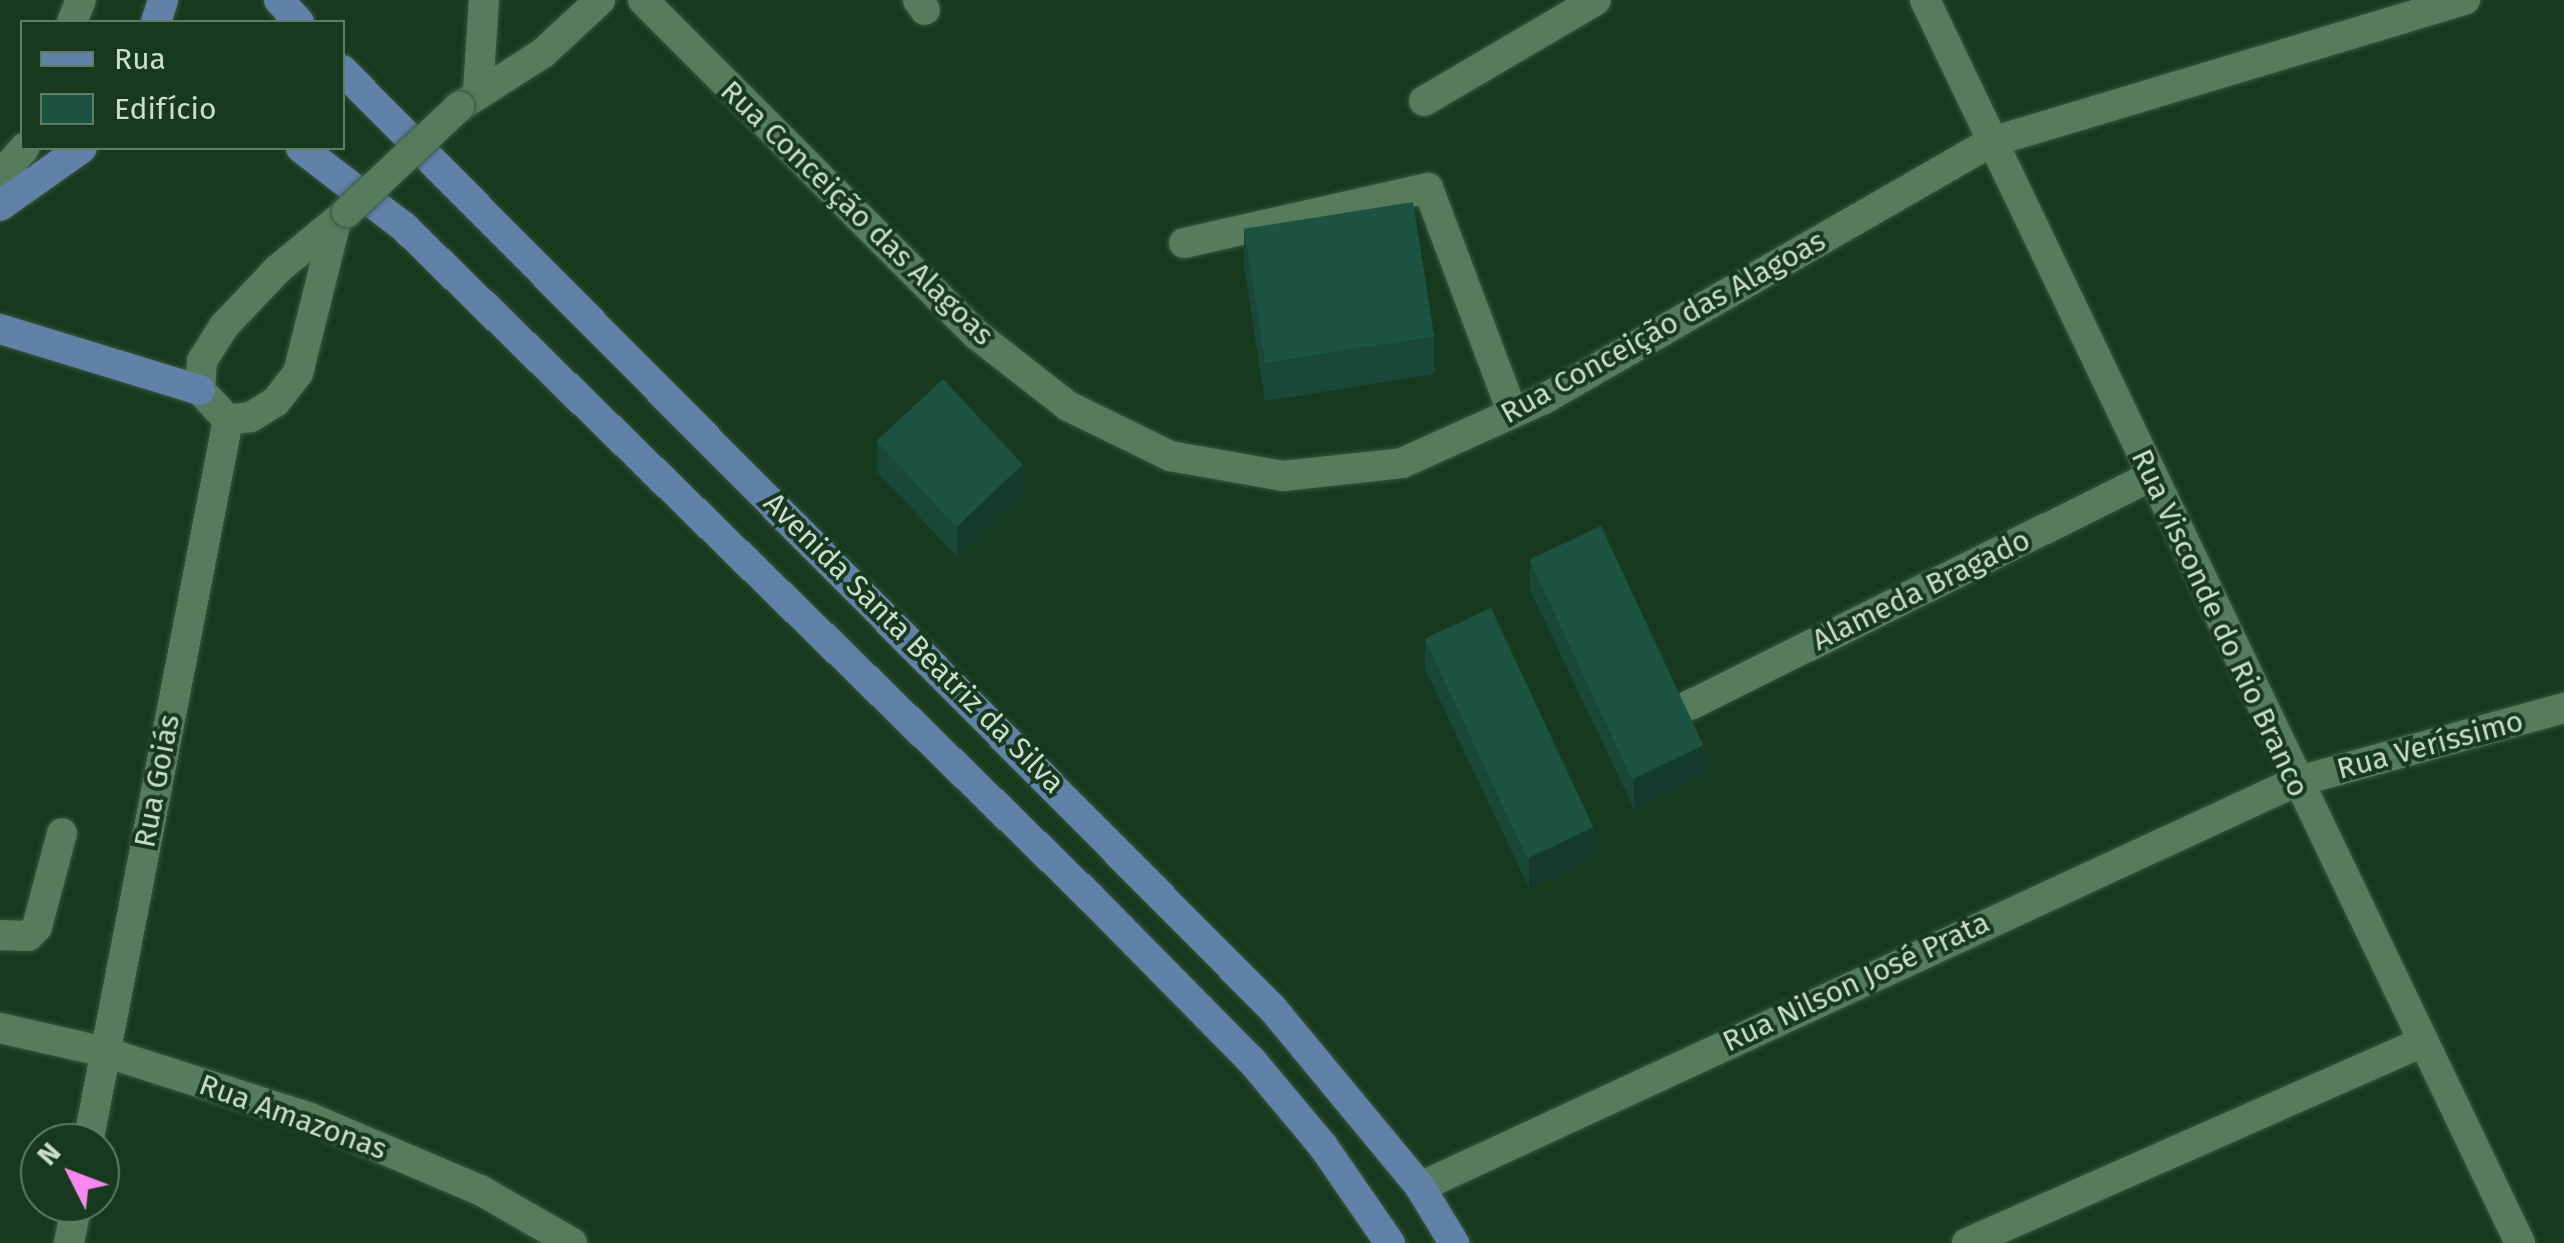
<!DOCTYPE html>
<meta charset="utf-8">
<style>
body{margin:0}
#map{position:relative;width:2564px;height:1243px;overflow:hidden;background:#173a1f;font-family:"Fira Sans",sans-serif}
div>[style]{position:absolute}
.roads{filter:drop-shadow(0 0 2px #39563e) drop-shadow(0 0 2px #39563e)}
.minor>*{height:30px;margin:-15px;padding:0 15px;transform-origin:15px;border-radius:15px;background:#567c5d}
.major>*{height:30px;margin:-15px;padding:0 15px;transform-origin:15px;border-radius:15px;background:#6281a9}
.bridges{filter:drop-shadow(0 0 2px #39563e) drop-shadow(0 0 2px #39563e)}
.minor-bridge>*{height:30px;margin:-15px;padding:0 15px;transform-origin:15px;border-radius:15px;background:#567c5d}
.wall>*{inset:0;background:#194739}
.shaded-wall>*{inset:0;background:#143a2e}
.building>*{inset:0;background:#1d5342;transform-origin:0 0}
span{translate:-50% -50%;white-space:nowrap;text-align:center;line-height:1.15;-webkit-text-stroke:8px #173a1f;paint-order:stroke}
.street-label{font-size:30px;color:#cadecd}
.legend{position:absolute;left:20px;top:20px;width:325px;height:130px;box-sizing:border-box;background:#173a1f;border:2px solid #5f7c65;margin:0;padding:12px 18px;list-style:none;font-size:30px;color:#cadecd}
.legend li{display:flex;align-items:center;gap:20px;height:50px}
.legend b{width:50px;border:2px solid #5f7c65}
.north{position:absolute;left:20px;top:1123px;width:100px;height:100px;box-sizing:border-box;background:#173a1f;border:2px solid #5f7c65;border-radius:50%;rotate:312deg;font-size:28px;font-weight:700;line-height:40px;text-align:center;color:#cadecd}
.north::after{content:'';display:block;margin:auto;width:35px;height:45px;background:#f589ef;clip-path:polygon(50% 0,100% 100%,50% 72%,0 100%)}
</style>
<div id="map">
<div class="roads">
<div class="minor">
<div style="left:643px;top:0;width:473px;rotate:45.1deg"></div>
<div style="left:977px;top:335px;width:115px;rotate:38deg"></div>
<div style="left:1068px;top:406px;width:114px;rotate:26.1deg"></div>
<div style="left:1170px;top:456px;width:115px;rotate:10deg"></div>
<div style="left:1283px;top:476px;width:120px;rotate:-6.2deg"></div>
<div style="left:1402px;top:463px;width:156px;rotate:-24.3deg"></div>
<div style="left:1544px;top:399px;width:516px;rotate:-29.9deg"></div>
<div style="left:1991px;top:142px;width:495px;rotate:-16.7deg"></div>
<div style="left:918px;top:0;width:12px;rotate:55deg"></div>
<div style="left:1925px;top:0;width:1378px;rotate:64.42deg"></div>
<div style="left:72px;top:22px;width:24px;rotate:-68deg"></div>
<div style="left:478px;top:92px;width:92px;rotate:-86.3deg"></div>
<div style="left:1424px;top:101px;width:199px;rotate:-30.4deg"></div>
<div style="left:459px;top:107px;width:100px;rotate:-32.7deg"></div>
<div style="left:543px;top:53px;width:78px;rotate:-42.9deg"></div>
<div style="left:0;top:176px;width:37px;rotate:-49deg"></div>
<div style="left:335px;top:225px;width:153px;rotate:104deg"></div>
<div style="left:298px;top:373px;width:37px;rotate:128deg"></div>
<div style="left:275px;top:402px;width:28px;rotate:148deg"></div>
<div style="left:251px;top:417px;width:23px;rotate:173deg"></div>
<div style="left:228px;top:420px;width:41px;rotate:-133deg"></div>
<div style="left:200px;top:390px;width:29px;rotate:-86deg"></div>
<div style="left:202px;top:361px;width:41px;rotate:-57.8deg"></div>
<div style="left:224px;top:326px;width:79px;rotate:-46.5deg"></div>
<div style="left:278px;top:269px;width:89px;rotate:-39.6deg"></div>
<div style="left:1184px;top:243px;width:250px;rotate:-12.7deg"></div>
<div style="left:1428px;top:188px;width:239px;rotate:69.4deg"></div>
<div style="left:1690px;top:705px;width:516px;rotate:-26.37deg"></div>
<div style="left:0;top:935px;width:28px;rotate:2deg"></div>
<div style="left:28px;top:936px;width:13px;rotate:-45deg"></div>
<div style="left:37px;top:927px;width:97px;rotate:-75.1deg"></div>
<div style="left:0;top:1028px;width:108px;rotate:12.9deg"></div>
<div style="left:105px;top:1052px;width:215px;rotate:17.8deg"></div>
<div style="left:310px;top:1118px;width:185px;rotate:23deg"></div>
<div style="left:480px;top:1190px;width:106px;rotate:29.9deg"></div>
<div style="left:88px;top:1143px;width:736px;rotate:-79.04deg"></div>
<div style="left:1420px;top:1187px;width:964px;rotate:-24.84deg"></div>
<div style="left:2295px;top:782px;width:279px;rotate:-15.4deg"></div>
<div style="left:69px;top:1243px;width:41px;rotate:-78.7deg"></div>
<div style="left:1967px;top:1243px;width:495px;rotate:-23.8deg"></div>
</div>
<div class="major">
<div style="left:279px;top:0;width:30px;rotate:48deg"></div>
<div style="left:156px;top:22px;width:23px;rotate:-72deg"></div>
<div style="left:342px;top:70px;width:1322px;rotate:45.25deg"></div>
<div style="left:1273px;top:1009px;width:231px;rotate:50.4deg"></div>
<div style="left:1420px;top:1187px;width:66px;rotate:58.7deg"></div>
<div style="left:301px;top:148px;width:130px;rotate:37.5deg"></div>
<div style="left:404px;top:227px;width:960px;rotate:44.32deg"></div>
<div style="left:1091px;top:898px;width:228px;rotate:45.4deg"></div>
<div style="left:1251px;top:1060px;width:112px;rotate:50.1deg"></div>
<div style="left:1323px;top:1146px;width:118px;rotate:55.4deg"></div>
<div style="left:0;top:206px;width:100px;rotate:-35.3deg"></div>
<div style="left:0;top:329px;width:209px;rotate:17deg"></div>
</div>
</div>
<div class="bridges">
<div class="minor-bridge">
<div style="left:347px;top:212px;width:154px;rotate:-43.2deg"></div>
</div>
</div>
<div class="wall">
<div style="clip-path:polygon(1244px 228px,1434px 336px,1434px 374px,1265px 401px,1244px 267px)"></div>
<div style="clip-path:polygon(877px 442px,1023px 494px,957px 557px,877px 472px)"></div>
<div style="clip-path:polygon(1530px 560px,1705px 775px,1634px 809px,1530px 590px)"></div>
<div style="clip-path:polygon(1425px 639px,1595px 857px,1529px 888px,1425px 669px)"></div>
</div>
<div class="shaded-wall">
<div style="clip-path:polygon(1023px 464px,1023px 494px,957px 557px,957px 527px)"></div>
<div style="clip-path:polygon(1705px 745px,1705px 775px,1634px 809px,1634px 779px)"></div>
<div style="clip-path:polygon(1595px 827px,1595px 857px,1529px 888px,1529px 858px)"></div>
</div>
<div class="building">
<div style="left:1413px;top:202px;width:136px;height:171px;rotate:81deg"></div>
<div style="left:943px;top:379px;width:117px;height:91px;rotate:47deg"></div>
<div style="left:1601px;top:526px;width:242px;height:79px;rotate:65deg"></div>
<div style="left:1491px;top:608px;width:242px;height:73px;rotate:65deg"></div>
</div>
<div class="street-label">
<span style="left:857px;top:213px;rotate:44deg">Rua Conceição das Alagoas</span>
<span style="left:1663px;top:327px;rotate:-29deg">Rua Conceição das Alagoas</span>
<span style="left:1921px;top:590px;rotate:-26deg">Alameda Bragado</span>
<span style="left:2220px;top:623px;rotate:65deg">Rua Visconde do Rio Branco</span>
<span style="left:914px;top:643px;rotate:45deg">Avenida Santa Beatriz da Silva</span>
<span style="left:2430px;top:745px;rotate:-15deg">Rua Veríssimo</span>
<span style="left:157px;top:781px;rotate:-79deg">Rua Goiás</span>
<span style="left:1856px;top:982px;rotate:-25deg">Rua Nilson José Prata</span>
<span style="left:293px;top:1117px;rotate:20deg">Rua Amazonas</span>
</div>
<ul class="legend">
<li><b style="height:12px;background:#6281a9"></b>Rua</li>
<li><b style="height:28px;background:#1d5342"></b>Edifício</li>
</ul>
<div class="north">N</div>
</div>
